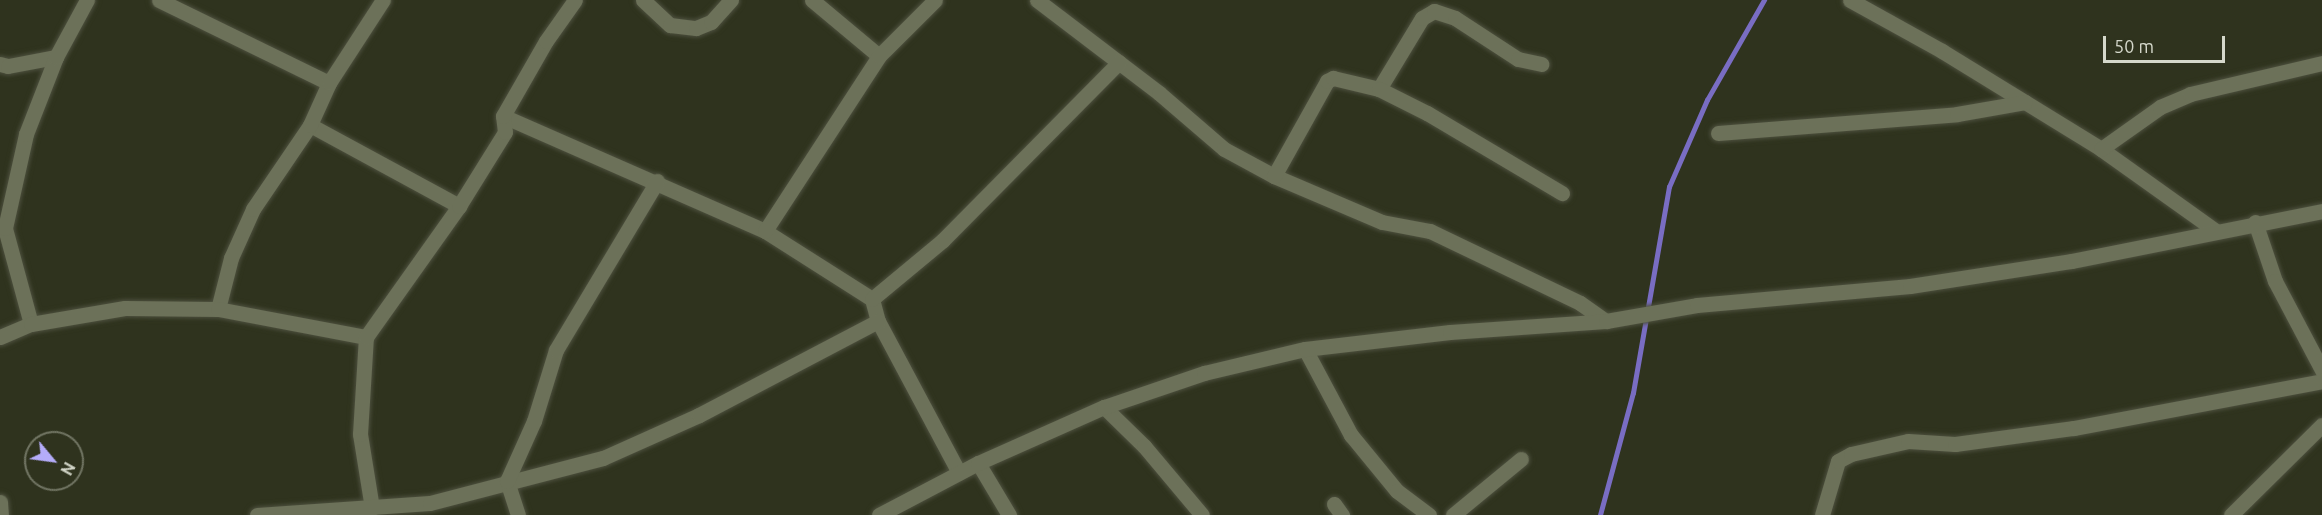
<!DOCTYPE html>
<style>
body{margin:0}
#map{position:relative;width:2322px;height:515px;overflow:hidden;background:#2f331e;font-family:Ubuntu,sans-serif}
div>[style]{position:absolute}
.stream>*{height:4.5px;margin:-2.25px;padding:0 2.25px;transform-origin:2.25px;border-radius:2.25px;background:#796dc3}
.roads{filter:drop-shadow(0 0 2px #4d503e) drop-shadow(0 0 2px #4d503e)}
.minor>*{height:15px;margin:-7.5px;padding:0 7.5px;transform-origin:7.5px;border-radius:7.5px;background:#6c7159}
span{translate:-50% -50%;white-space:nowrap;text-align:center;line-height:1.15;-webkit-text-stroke:5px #2f331e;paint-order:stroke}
.north{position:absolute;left:24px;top:431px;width:60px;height:60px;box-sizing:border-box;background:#2f331e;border:2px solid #717563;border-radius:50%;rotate:119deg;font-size:16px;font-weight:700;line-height:24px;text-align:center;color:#d5d8cb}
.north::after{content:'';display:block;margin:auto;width:21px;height:27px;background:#b4acf9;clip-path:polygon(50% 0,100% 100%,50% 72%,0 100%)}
.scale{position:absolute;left:2103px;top:36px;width:122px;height:27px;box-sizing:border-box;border:3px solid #d5d8cb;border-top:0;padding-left:8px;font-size:18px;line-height:21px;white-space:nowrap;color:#d5d8cb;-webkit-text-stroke:4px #2f331e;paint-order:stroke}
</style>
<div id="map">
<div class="stream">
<div style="left:1600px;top:515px;width:126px;rotate:-74.9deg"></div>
<div style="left:1633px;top:393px;width:209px;rotate:-80.1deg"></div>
<div style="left:1669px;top:187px;width:95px;rotate:-66.4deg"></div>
<div style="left:1707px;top:100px;width:115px;rotate:-60.3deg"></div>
</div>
<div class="roads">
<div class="minor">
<div style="left:159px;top:0;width:189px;rotate:26deg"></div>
<div style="left:643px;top:0;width:37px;rotate:43deg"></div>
<div style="left:670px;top:25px;width:26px;rotate:7deg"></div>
<div style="left:696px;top:28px;width:16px;rotate:-22deg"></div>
<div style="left:711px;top:22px;width:30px;rotate:-48deg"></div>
<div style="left:812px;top:0;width:87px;rotate:39.9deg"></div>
<div style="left:1037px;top:0;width:153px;rotate:37.3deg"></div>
<div style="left:1159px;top:93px;width:86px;rotate:40.7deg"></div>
<div style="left:1224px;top:149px;width:57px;rotate:28.4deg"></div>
<div style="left:1274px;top:176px;width:117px;rotate:23.1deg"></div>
<div style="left:1382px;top:222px;width:49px;rotate:10.6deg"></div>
<div style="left:1430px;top:231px;width:166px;rotate:25.6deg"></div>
<div style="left:1580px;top:303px;width:32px;rotate:35deg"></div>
<div style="left:1850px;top:0;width:105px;rotate:29deg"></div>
<div style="left:1942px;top:51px;width:187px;rotate:31.6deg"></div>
<div style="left:2101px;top:149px;width:141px;rotate:35.5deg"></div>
<div style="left:0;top:64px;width:8px;rotate:14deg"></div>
<div style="left:8px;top:66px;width:49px;rotate:-10.6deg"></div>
<div style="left:1379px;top:89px;width:83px;rotate:-58.8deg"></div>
<div style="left:1422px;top:18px;width:14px;rotate:-30deg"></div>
<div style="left:1434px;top:11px;width:22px;rotate:18deg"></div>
<div style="left:1455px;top:18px;width:75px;rotate:33.1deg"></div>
<div style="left:1518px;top:59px;width:24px;rotate:12deg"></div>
<div style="left:503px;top:116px;width:286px;rotate:23.7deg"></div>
<div style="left:765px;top:231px;width:127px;rotate:32.4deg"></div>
<div style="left:872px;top:299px;width:23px;rotate:75deg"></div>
<div style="left:878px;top:321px;width:172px;rotate:61.9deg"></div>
<div style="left:310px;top:125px;width:170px;rotate:28.5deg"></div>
<div style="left:1718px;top:133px;width:240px;rotate:-4.5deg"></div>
<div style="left:1957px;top:114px;width:69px;rotate:-10deg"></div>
<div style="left:2101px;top:149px;width:72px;rotate:-35.4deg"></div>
<div style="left:2160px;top:107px;width:33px;rotate:-23deg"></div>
<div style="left:2190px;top:94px;width:136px;rotate:-13.2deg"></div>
<div style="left:1274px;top:176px;width:109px;rotate:-60.8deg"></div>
<div style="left:1327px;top:81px;width:7px;rotate:-27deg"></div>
<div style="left:1333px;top:78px;width:47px;rotate:13.4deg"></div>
<div style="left:1379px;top:89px;width:54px;rotate:26.6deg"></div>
<div style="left:1427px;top:113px;width:157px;rotate:30.7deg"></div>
<div style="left:2255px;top:222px;width:62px;rotate:71.3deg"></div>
<div style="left:2275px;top:281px;width:101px;rotate:62.2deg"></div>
<div style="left:765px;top:231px;width:209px;rotate:-56.9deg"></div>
<div style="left:879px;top:56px;width:79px;rotate:-45deg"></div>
<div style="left:872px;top:299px;width:92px;rotate:-39.7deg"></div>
<div style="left:943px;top:240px;width:250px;rotate:-45.3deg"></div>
<div style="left:218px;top:309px;width:53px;rotate:-75.7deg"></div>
<div style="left:231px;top:258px;width:54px;rotate:-65.8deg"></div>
<div style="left:253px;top:209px;width:102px;rotate:-55.8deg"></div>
<div style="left:310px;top:125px;width:46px;rotate:-65.7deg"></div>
<div style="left:329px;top:83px;width:99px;rotate:-57deg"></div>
<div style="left:31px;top:324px;width:99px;rotate:-105.2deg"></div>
<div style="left:5px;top:228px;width:96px;rotate:-77.4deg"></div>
<div style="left:26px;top:134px;width:83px;rotate:-68.7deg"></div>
<div style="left:56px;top:57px;width:65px;rotate:-61.5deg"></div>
<div style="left:0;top:337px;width:34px;rotate:-23deg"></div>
<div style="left:31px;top:324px;width:95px;rotate:-9.7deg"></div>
<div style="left:125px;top:308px;width:93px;rotate:0.6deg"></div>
<div style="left:218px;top:309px;width:151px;rotate:10.7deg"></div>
<div style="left:1305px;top:349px;width:98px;rotate:61.9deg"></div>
<div style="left:1351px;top:435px;width:72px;rotate:50.6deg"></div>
<div style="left:1397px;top:491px;width:40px;rotate:37deg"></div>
<div style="left:1104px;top:407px;width:56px;rotate:44.3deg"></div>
<div style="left:1144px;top:446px;width:90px;rotate:50deg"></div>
<div style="left:978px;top:463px;width:61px;rotate:59.2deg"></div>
<div style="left:0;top:502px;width:13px;rotate:86deg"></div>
<div style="left:1334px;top:504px;width:14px;rotate:54deg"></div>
<div style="left:372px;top:508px;width:75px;rotate:-99.2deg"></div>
<div style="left:360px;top:434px;width:97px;rotate:-86.5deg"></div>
<div style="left:366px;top:337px;width:161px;rotate:-54.6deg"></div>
<div style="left:459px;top:206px;width:87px;rotate:-58.1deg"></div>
<div style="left:505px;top:132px;width:16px;rotate:-97deg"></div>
<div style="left:503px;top:116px;width:86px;rotate:-60.2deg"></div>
<div style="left:546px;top:41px;width:50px;rotate:-54.7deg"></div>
<div style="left:257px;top:515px;width:173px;rotate:-4deg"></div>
<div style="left:430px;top:503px;width:179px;rotate:-14.6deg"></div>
<div style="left:603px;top:458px;width:105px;rotate:-24.1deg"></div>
<div style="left:699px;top:415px;width:202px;rotate:-27.7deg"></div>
<div style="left:518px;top:515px;width:36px;rotate:-108deg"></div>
<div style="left:507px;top:481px;width:66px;rotate:-65.8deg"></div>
<div style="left:534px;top:421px;width:74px;rotate:-72.8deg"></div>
<div style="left:556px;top:350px;width:197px;rotate:-59.1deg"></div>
<div style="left:879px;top:515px;width:112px;rotate:-27.7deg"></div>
<div style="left:978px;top:463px;width:138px;rotate:-24deg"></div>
<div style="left:1104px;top:407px;width:106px;rotate:-18.8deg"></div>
<div style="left:1204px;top:373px;width:104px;rotate:-13.4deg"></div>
<div style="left:1305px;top:349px;width:146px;rotate:-6.7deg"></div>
<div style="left:1450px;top:332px;width:156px;rotate:-4deg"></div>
<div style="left:1606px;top:321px;width:92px;rotate:-10deg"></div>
<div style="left:1697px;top:305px;width:214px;rotate:-5.1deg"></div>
<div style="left:1910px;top:286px;width:164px;rotate:-8.8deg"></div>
<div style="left:2072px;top:261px;width:255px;rotate:-11.3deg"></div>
<div style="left:1453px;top:515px;width:88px;rotate:-39.5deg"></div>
<div style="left:1822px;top:515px;width:56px;rotate:-73.5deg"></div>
<div style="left:1838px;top:461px;width:15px;rotate:-28deg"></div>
<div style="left:1851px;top:454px;width:58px;rotate:-12.8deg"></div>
<div style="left:1908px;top:441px;width:47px;rotate:3.7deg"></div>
<div style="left:1955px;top:444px;width:120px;rotate:-7.7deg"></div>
<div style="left:2074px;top:428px;width:252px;rotate:-10.7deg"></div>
<div style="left:2231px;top:515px;width:128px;rotate:-44.7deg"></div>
</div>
</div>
<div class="north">N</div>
<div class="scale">50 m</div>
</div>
